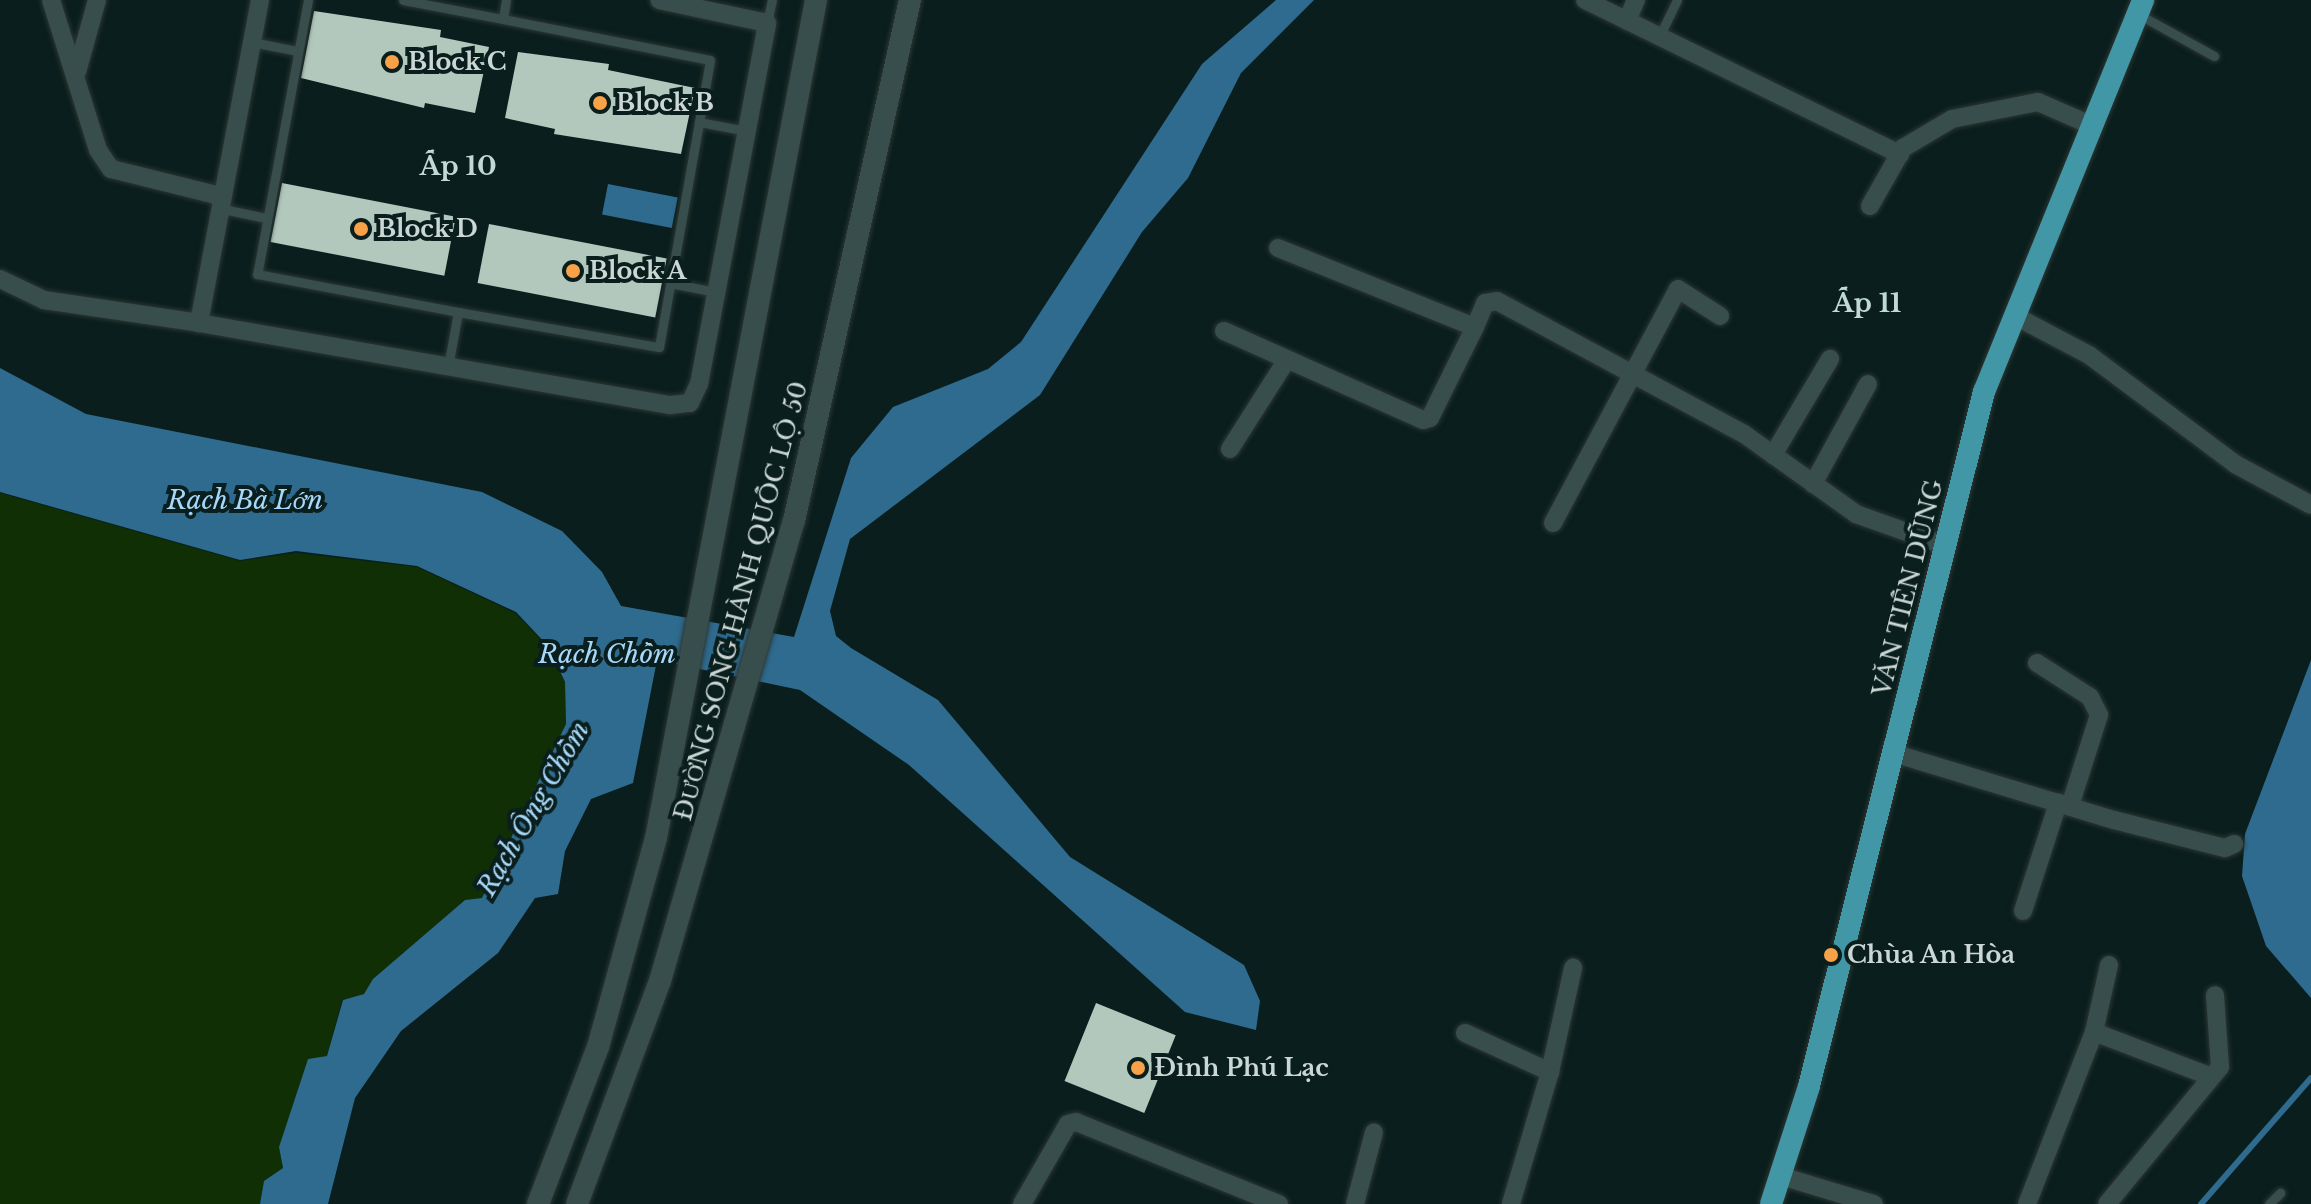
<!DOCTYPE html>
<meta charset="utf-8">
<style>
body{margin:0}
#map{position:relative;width:2311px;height:1204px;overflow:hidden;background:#0a1f1d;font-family:"Libre Baskerville",serif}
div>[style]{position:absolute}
.green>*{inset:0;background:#112f05}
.water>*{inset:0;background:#2e6b8f;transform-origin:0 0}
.stream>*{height:6px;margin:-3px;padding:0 3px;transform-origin:3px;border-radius:3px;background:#2e6b8f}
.building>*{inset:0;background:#b3c8bd;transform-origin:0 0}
.roads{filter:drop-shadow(0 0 2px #2d3634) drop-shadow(0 0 2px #2d3634)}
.service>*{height:9px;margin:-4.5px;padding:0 4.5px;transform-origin:4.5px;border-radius:4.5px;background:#384e4c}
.minor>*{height:18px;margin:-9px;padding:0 9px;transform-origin:9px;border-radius:9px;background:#384e4c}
.secondary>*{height:22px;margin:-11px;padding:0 11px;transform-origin:11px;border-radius:11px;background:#384e4c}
.trunk>*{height:22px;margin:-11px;padding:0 11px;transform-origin:11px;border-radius:11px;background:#4297a6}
.dots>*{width:22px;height:22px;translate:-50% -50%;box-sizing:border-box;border:4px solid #0a1f1d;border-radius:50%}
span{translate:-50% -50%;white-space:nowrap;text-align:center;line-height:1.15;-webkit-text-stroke:8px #0a1f1d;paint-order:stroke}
.poi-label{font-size:24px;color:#cbd7d5;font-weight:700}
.left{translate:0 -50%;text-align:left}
.street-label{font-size:24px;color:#cbd7d5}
.neighbourhood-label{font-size:26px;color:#c0d9d7;font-weight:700}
.water-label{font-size:26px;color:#a7d8fa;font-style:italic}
</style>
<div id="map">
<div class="green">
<div style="clip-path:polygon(0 493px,240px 561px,295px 553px,417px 567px,515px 613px,547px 646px,565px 683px,566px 724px,482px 898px,465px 900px,373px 979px,364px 994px,342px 1000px,327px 1056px,308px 1059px,279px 1147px,283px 1168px,264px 1181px,260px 1204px,0 1204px)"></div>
</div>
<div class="water">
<div style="clip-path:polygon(1276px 0,1314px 0,1241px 73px,1188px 178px,1142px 232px,1040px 395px,850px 539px,830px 611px,836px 636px,851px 648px,938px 700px,1070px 857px,1244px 965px,1260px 1001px,1256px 1030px,1185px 1012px,909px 765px,800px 690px,657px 660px,633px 783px,591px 799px,565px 851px,558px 894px,535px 898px,498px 953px,401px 1031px,355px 1098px,328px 1204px,260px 1204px,264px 1181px,283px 1168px,279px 1147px,308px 1059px,327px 1056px,343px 1000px,364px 994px,373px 979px,465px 900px,482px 898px,566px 724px,565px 682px,548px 646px,516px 612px,417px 566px,296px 551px,240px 560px,0 492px,0 368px,86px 414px,482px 492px,562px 531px,602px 572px,621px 606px,794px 637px,851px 458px,893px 407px,988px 369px,1021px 342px,1202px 64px)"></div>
<div style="left:608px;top:184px;width:71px;height:31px;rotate:11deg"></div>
<div style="clip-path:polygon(2311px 660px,2311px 998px,2266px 946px,2242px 876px,2245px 834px)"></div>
</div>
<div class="stream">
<div style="left:2201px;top:1204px;width:167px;rotate:-48.9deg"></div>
</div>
<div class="building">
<div style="clip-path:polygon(314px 11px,441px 30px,440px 37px,489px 47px,475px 113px,425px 103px,424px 108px,301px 78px)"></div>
<div style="clip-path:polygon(518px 52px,609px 64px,608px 70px,695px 88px,681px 154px,554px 134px,555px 129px,505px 118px)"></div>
<div style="left:282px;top:183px;width:177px;height:60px;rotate:11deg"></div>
<div style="left:489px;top:224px;width:181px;height:60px;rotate:11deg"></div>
<div style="left:1096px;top:1003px;width:86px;height:84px;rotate:22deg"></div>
</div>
<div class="roads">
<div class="service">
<div style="left:308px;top:0;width:279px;rotate:100.5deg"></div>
<div style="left:257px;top:274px;width:205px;rotate:10.7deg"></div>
<div style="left:458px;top:312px;width:56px;rotate:100.3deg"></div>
<div style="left:403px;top:0;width:102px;rotate:10.8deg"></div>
<div style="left:2138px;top:14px;width:87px;rotate:28.9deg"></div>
<div style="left:767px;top:23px;width:24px;rotate:-78deg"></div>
<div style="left:1659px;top:37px;width:41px;rotate:-64.1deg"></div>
<div style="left:252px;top:42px;width:47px;rotate:11.1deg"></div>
<div style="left:699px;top:122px;width:49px;rotate:10.6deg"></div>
<div style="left:218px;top:208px;width:49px;rotate:11.8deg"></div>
<div style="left:670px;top:283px;width:47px;rotate:11.1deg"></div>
<div style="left:458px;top:312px;width:204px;rotate:9.9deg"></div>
<div style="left:659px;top:347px;width:291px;rotate:-79.9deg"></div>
<div style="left:710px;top:60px;width:211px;rotate:-168.8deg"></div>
<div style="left:503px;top:19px;width:19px;rotate:-81deg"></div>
<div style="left:2269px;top:1204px;width:16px;rotate:-45deg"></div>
</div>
<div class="minor">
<div style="left:51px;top:0;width:157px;rotate:72.6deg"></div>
<div style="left:98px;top:150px;width:23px;rotate:56deg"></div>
<div style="left:111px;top:169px;width:112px;rotate:13.9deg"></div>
<div style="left:260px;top:0;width:329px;rotate:100.7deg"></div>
<div style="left:199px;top:323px;width:478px;rotate:9.9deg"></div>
<div style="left:670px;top:405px;width:20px;rotate:-6deg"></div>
<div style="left:690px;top:403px;width:21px;rotate:-65deg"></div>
<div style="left:699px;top:384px;width:367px;rotate:-79.3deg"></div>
<div style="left:767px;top:23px;width:110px;rotate:-168deg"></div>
<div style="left:1585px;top:0;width:351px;rotate:26.1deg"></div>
<div style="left:1627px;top:21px;width:23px;rotate:-67deg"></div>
<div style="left:77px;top:72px;width:75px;rotate:-74.5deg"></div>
<div style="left:1870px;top:206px;width:67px;rotate:-60.4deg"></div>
<div style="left:1903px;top:148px;width:57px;rotate:-30.6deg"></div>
<div style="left:1952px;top:119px;width:88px;rotate:-11.2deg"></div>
<div style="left:2038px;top:102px;width:60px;rotate:23.6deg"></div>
<div style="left:1278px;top:248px;width:212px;rotate:21.9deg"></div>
<div style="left:1475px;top:327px;width:26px;rotate:-67deg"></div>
<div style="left:1485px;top:303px;width:12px;rotate:-9deg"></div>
<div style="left:1497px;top:301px;width:281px;rotate:28.3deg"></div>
<div style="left:1744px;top:434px;width:138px;rotate:35.5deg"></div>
<div style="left:1856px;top:514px;width:96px;rotate:19.6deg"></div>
<div style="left:0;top:279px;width:49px;rotate:25.5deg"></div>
<div style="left:44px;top:300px;width:157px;rotate:8.4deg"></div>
<div style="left:2015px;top:316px;width:84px;rotate:27.8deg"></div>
<div style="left:2089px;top:355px;width:182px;rotate:36.7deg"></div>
<div style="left:2235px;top:464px;width:86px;rotate:28.3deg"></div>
<div style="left:1224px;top:331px;width:218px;rotate:24.1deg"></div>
<div style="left:1423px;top:420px;width:7px;rotate:-16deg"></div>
<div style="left:1430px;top:418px;width:102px;rotate:-63.7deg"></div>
<div style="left:1230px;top:449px;width:104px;rotate:-57.5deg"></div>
<div style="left:1773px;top:455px;width:112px;rotate:-59.3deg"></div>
<div style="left:1813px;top:484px;width:114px;rotate:-61.2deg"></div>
<div style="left:1553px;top:523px;width:265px;rotate:-61.9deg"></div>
<div style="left:1678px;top:289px;width:50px;rotate:32.7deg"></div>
<div style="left:2037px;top:663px;width:63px;rotate:32.7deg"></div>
<div style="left:2090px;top:697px;width:20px;rotate:63deg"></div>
<div style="left:2099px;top:715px;width:96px;rotate:107.7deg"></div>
<div style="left:1893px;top:753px;width:231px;rotate:16.9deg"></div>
<div style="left:2114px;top:820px;width:114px;rotate:14.2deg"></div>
<div style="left:2225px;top:848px;width:10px;rotate:-24deg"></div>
<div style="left:2023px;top:911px;width:114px;rotate:-72deg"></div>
<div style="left:2109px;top:965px;width:69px;rotate:102.6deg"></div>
<div style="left:2094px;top:1032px;width:123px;rotate:20.9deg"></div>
<div style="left:1465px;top:1033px;width:94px;rotate:24.6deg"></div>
<div style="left:1550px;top:1072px;width:138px;rotate:106.5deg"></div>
<div style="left:1550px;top:1072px;width:107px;rotate:-77.5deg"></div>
<div style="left:1781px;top:1176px;width:97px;rotate:16.8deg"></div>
<div style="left:1022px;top:1204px;width:92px;rotate:-60.1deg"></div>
<div style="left:1068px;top:1124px;width:8px;rotate:-14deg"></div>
<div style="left:1076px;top:1122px;width:219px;rotate:22deg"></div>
<div style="left:1355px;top:1204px;width:74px;rotate:-75.2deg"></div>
<div style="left:2027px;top:1204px;width:185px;rotate:-68.7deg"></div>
<div style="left:2107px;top:1204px;width:178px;rotate:-50.5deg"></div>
<div style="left:2220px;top:1067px;width:72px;rotate:-94deg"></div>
</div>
<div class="secondary">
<div style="left:538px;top:1204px;width:168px;rotate:-69.1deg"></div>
<div style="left:598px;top:1047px;width:217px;rotate:-74.5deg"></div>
<div style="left:656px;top:838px;width:853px;rotate:-79.19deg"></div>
<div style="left:577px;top:1204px;width:238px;rotate:-69.6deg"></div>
<div style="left:660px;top:981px;width:479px;rotate:-73.8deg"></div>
<div style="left:794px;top:521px;width:534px;rotate:-77.45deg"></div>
</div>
<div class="trunk">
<div style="left:1771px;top:1204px;width:124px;rotate:-72.1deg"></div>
<div style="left:1809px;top:1086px;width:716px;rotate:-75.85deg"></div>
<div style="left:1984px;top:392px;width:423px;rotate:-67.9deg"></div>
</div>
</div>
<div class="dots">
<div style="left:392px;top:62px;background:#f7a248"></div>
<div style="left:600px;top:103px;background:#f7a248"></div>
<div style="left:361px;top:229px;background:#f7a248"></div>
<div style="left:573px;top:271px;background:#f7a248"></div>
<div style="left:1831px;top:955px;background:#f7a248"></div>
<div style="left:1138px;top:1068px;background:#f7a248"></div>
</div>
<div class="poi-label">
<span class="left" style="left:408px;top:62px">Block C</span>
<span class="left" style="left:616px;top:103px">Block B</span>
<span class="left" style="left:377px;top:229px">Block D</span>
<span class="left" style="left:589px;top:271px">Block A</span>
<span class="left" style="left:1847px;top:955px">Chùa An Hòa</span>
<span class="left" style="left:1154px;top:1068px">Đình Phú Lạc</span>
</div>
<div class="street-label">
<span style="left:1908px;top:588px;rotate:-76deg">VĂN TIẾN DŨNG</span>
<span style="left:741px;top:601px;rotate:-75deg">ĐƯỜNG SONG HÀNH QUỐC LỘ 50</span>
</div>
<div class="neighbourhood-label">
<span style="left:458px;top:167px">Ấp 10</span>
<span style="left:1867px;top:304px">Ấp 11</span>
</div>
<div class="water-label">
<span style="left:245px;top:501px">Rạch Bà Lớn</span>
<span style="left:607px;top:655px">Rạch Chồm</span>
<span style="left:534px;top:809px;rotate:-60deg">Rạch Ông Chồm</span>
</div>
</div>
